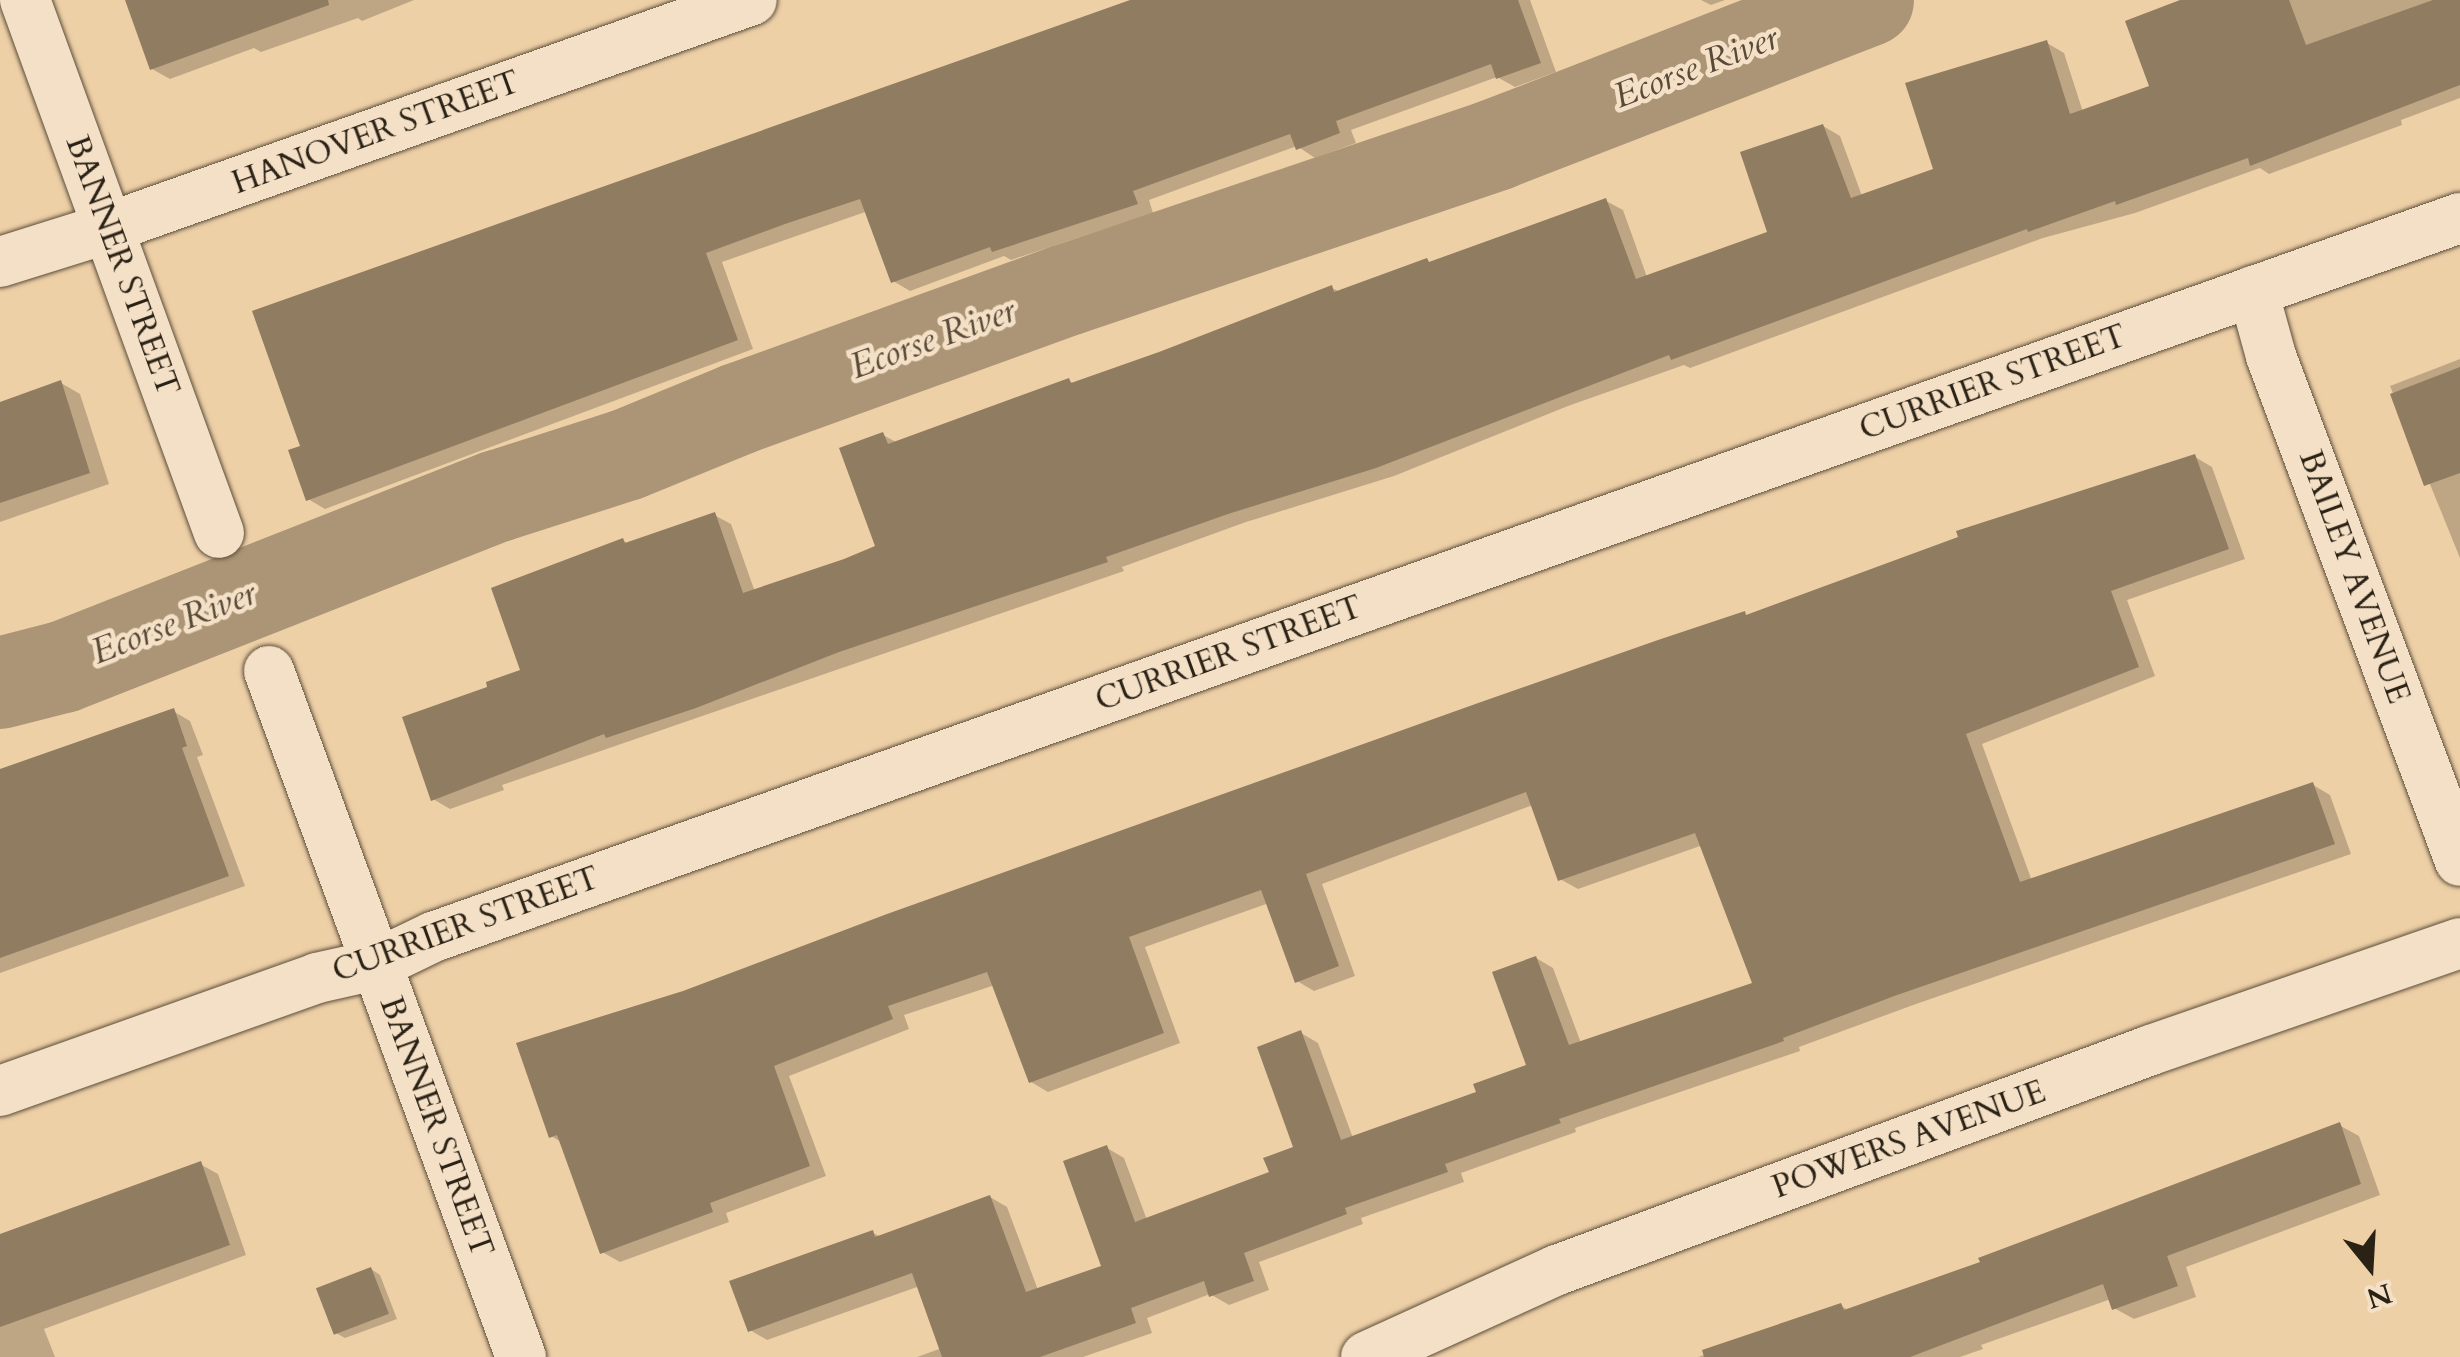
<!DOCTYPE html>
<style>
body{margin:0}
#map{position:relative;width:2460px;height:1357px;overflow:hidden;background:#eed0a7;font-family:Cardo,serif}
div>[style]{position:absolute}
.shadow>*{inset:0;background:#0003}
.river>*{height:92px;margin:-46px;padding:0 46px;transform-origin:46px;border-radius:46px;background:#ac9576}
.building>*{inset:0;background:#907c61;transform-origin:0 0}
.roads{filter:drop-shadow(0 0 2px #5c4e3a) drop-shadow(0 0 2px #5c4e3a)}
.minor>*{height:50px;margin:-25px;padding:0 25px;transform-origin:25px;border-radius:25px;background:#f4e0c6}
span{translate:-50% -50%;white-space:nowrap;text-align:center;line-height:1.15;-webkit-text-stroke:9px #f4e0c6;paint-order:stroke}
.street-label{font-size:32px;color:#2b2216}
.water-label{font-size:35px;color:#584a38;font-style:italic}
.north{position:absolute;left:2320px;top:1217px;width:100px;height:100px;-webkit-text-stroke:8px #f4e0c6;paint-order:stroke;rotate:162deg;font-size:28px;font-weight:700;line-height:40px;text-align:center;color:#2b2216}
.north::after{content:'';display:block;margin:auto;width:35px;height:45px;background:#2b2216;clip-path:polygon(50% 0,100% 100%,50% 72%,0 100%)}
</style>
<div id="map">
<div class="shadow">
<div style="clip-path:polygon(127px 0,414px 0,362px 21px,358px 18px,261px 52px,254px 48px,170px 79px,152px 69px)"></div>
<div style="clip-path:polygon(1134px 0,1530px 0,1556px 72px,1515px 87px,1497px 77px,1351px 130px,1356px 143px,1315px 158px,1297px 146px,1149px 200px,1153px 213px,1011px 260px,1004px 256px,910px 291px,893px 281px,868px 211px,722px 262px,753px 349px,325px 509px,308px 499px,291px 452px)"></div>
<div style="clip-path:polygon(1701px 0,1725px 0,1711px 5px)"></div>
<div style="clip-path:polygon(2187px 0,2460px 0,2460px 98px,2401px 120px,2402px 125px,2269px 174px,2260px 168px,2135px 213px,2043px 238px,1690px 368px,1684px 365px,1568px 406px,1394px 476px,1246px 522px,1122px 567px,1124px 571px,502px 785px,504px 790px,450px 809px,433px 799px,491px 688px,524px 671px,623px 541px,629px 544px,714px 515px,731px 524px,755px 592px,878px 548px,883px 435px,898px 443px,1069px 381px,1075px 384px,1332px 288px,1340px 292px,1427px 261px,1432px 264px,1606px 201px,1623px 210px,1647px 277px,1770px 233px,1823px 126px,1840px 136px,1862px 196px,1936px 170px,2047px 43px,2064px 53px,2083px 112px,2152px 88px)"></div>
<div style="clip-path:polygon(2460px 359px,2460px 558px,2390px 386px)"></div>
<div style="clip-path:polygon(61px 383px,80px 394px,109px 484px,0 522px,0 404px)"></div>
<div style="clip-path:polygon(2195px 457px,2212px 467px,2245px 559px,2127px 600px,2155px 676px,1982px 744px,2032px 881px,2313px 785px,2330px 795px,2351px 854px,1916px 1004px,1799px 1047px,1800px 1051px,1575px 1128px,1576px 1132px,1461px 1173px,1464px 1182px,1361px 1218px,1363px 1224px,1259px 1262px,1269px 1290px,1229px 1305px,1210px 1294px,1147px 1318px,1152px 1333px,1083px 1357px,917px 1357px,942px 1348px,920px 1286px,767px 1340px,750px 1330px,873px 1233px,881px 1237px,990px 1197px,1007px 1207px,1038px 1290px,1104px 1267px,1107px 1148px,1124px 1158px,1147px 1220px,1272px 1174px,1297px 1148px,1301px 1033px,1318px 1043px,1353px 1138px,1479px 1094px,1529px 1067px,1536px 958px,1553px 968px,1581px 1043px,1755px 984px,1703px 845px,1578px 889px,1560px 879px,1533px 805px,1322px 884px,1355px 976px,1314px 991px,1297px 981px,1269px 903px,1145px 947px,1180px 1043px,1048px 1092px,1031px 1082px,995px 985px,904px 1015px,909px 1029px,789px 1076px,826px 1176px,726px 1213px,729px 1222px,620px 1262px,602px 1252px,563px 1143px,551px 1136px,684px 994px)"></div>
<div style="clip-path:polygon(173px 711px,190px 721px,203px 755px,197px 757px,245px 886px,0 973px,0 779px)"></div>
<div style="clip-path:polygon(2339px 1125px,2359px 1136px,2380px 1195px,2186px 1267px,2196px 1297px,2134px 1319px,2114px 1308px,2111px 1299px,1981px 1345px,1983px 1349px,1960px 1357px,1698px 1357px,1841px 1306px,1850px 1311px,1983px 1264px)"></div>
<div style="clip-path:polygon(200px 1164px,218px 1174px,246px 1255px,44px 1329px,55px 1357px,0 1357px,0 1237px)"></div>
<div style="clip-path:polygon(371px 1269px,380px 1275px,397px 1319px,345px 1338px,336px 1333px)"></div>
</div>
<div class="river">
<div style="left:0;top:683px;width:65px;rotate:-14.3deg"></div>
<div style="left:63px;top:667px;width:467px;rotate:-21.5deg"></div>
<div style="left:498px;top:496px;width:134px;rotate:-17.8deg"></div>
<div style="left:626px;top:455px;width:121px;rotate:-22.3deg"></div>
<div style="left:738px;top:409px;width:350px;rotate:-19.9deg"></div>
<div style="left:1067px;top:290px;width:452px;rotate:-18.7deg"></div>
<div style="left:1495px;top:145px;width:400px;rotate:-21.2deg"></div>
</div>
<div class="building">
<div style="clip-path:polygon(125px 0,328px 0,329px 5px,150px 70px)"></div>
<div style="clip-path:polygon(1130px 0,1518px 0,1541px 63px,1496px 79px,1491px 64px,1336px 121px,1340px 133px,1296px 150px,1290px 134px,1133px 191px,1138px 204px,992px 252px,990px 247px,891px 283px,860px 199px,785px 224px,706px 253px,738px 340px,306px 501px,288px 450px,300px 446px,252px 311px)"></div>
<div style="clip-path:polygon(2180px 0,2289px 0,2306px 45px,2433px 0,2460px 0,2460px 85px,2250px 166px,2248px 158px,2116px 205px,2115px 201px,2028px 232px,2027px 229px,1671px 360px,1669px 355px,1376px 468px,1228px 514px,1106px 557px,1108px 562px,839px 652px,696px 708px,606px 738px,604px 734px,431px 801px,402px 717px,487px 687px,486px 682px,520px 670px,491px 588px,623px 538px,625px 543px,715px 512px,743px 593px,844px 559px,875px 546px,839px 448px,883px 432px,888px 444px,1069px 378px,1071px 383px,1159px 352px,1332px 285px,1334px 292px,1427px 258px,1429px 262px,1606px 198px,1636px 279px,1767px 232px,1740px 152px,1823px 124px,1851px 198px,1933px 169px,1905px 83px,2047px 40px,2070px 114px,2149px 86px,2125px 21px)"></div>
<div style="clip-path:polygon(2460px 367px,2460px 473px,2424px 486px,2390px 394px)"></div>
<div style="clip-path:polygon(61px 380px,90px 473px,0 503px,0 402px)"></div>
<div style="clip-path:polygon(2195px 454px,2229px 549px,2111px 591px,2139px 667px,1966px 734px,2020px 882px,2313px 782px,2335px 844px,1897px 995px,1783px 1038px,1784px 1041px,1559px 1119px,1561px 1123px,1445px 1164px,1448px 1172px,1345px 1208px,1347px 1214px,1244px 1253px,1254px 1281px,1209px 1297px,1204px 1281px,1131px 1308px,1136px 1323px,1040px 1357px,942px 1357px,912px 1273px,748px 1332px,729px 1281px,873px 1230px,875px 1237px,990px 1195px,1026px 1292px,1101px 1266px,1063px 1161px,1107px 1145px,1135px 1222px,1269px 1172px,1263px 1158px,1293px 1147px,1257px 1047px,1301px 1030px,1341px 1140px,1476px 1092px,1473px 1084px,1526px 1065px,1492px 972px,1536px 956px,1569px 1045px,1752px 983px,1695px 833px,1558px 881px,1526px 792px,1306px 874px,1339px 966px,1295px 983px,1261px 890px,1129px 937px,1164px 1033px,1029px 1083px,987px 972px,888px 1006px,893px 1019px,774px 1066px,810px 1166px,710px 1203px,713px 1212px,600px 1254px,557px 1135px,549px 1138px,516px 1043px,683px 991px,887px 914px,1481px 702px,1658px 640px,1745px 611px,1746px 615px,1958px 537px,1956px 531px)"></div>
<div style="clip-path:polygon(174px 708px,187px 746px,182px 748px,229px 876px,0 958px,0 769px)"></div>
<div style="clip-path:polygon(2340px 1122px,2361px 1184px,2167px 1256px,2178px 1286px,2112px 1310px,2103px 1284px,1910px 1357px,1704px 1357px,1702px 1350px,1841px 1303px,1844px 1310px,1980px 1262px,1978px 1258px)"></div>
<div style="clip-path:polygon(201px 1161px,230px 1245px,0 1327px,0 1234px)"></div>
<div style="left:371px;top:1267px;width:50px;height:59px;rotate:69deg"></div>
</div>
<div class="roads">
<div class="minor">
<div style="left:25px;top:0;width:567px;rotate:70deg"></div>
<div style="left:0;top:262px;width:110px;rotate:-17.4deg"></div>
<div style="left:105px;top:229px;width:686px;rotate:-19.49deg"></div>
<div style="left:2253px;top:291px;width:67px;rotate:74.5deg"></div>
<div style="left:2271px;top:356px;width:539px;rotate:69.48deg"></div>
<div style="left:269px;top:671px;width:731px;rotate:69.83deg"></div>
<div style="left:0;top:1091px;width:337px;rotate:-19.6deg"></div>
<div style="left:317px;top:978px;width:59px;rotate:-12.6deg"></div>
<div style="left:375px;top:965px;width:64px;rotate:-25.8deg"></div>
<div style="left:433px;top:937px;width:2151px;rotate:-19.53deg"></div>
<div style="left:1366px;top:1357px;width:210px;rotate:-24.5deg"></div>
<div style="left:1557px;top:1270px;width:633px;rotate:-20.32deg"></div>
<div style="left:2151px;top:1050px;width:327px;rotate:-19.1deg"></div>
</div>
</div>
<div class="street-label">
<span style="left:376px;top:133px;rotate:-20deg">HANOVER STREET</span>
<span style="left:122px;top:266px;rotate:70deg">BANNER STREET</span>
<span style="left:1993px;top:383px;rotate:-20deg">CURRIER STREET</span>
<span style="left:2354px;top:577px;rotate:70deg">BAILEY AVENUE</span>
<span style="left:1229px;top:654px;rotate:-20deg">CURRIER STREET</span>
<span style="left:466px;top:925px;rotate:-20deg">CURRIER STREET</span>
<span style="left:436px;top:1127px;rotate:70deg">BANNER STREET</span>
<span style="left:1909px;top:1140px;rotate:-20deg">POWERS AVENUE</span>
</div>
<div class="water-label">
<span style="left:1696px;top:67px;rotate:-21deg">Ecorse River</span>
<span style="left:933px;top:339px;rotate:-20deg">Ecorse River</span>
<span style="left:174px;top:623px;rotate:-21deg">Ecorse River</span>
</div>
<div class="north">N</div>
</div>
